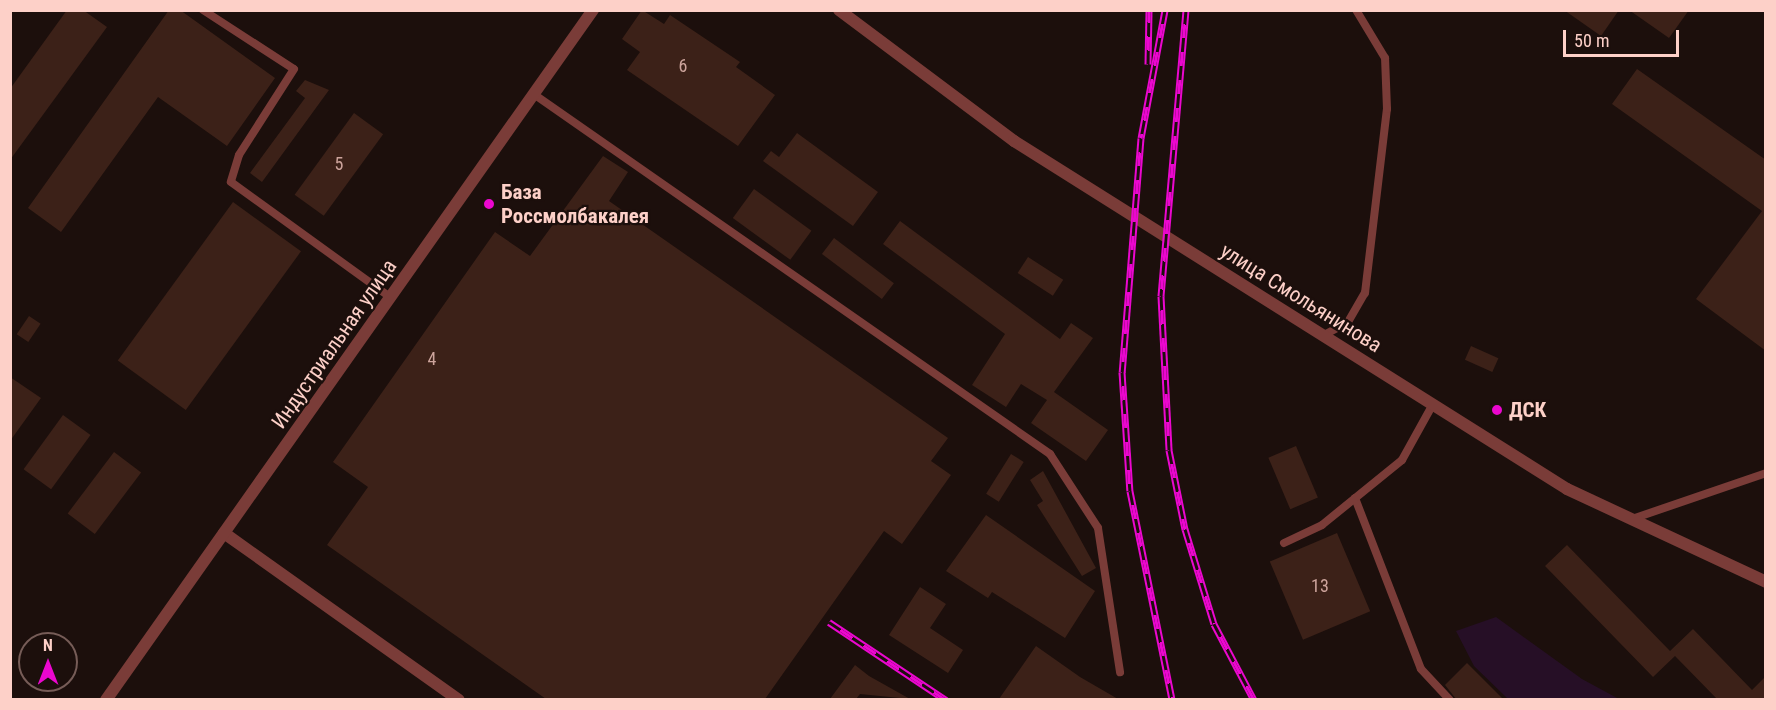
<!DOCTYPE html>
<meta charset="utf-8">
<style>
body{margin:0}
#map{position:relative;width:1776px;height:710px;overflow:hidden;background:#1c0f0c;font-family:"Roboto Condensed",sans-serif}
div>[style]{position:absolute}
.green>*{inset:0;background:#260f26}
.building>*{inset:0;background:#3c2118;transform-origin:0 0}
.service>*{height:8px;margin:-4px;padding:0 4px;transform-origin:4px;border-radius:4px;background:#7a3c38}
.minor>*{height:12px;margin:-6px;padding:0 6px;transform-origin:6px;border-radius:6px;background:#7a3c38}
.tertiary>*{height:12px;margin:-6px;padding:0 6px;transform-origin:6px;border-radius:6px;background:#7a3c38}
.rail>*{height:7px;margin-top:-3.5px;transform-origin:0;background:repeating-linear-gradient(90deg,#1c0f0c 0 14px,#eb07cf 0 28px);box-sizing:border-box;border-block:2px solid #eb07cf}
.dots>*{width:16px;height:16px;translate:-50% -50%;box-sizing:border-box;border:3px solid #1c0f0c;border-radius:50%}
span{translate:-50% -50%;white-space:nowrap;text-align:center;line-height:1.15;-webkit-text-stroke:4.5px #1c0f0c;paint-order:stroke}
.number-label{font-size:18px;color:#cda49c}
.number-label span{-webkit-text-stroke-width:0}
.poi-label{font-size:21px;color:#fdd0c8;font-weight:700}
.left{translate:0 -50%;text-align:left}
.street-label{font-size:21px;color:#fdd0c8}
.frame{position:absolute;inset:0;border:12px solid #fdd0c8;pointer-events:none}
.north{position:absolute;left:18px;top:632px;width:60px;height:60px;box-sizing:border-box;background:#1c0f0c;border:2px solid #765c57;border-radius:50%;rotate:0deg;font-size:16px;font-weight:700;line-height:24px;text-align:center;color:#fdd0c8}
.north::after{content:'';display:block;margin:auto;width:21px;height:27px;background:#eb07cf;clip-path:polygon(50% 0,100% 100%,50% 72%,0 100%)}
.scale{position:absolute;left:1563px;top:30px;width:116px;height:27px;box-sizing:border-box;border:3px solid #fdd0c8;border-top:0;padding-left:8px;font-size:18px;line-height:21px;white-space:nowrap;color:#fdd0c8;-webkit-text-stroke:4px #1c0f0c;paint-order:stroke}
</style>
<div id="map">
<div class="green">
<div style="clip-path:polygon(1496px 617px,1582px 679px,1619px 699px,1508px 699px,1474px 666px,1456px 631px)"></div>
</div>
<div class="building">
<div style="clip-path:polygon(67px 10px,83px 10px,107px 27px,10px 160px,10px 89px)"></div>
<div style="clip-path:polygon(169px 10px,180px 10px,275px 78px,227px 146px,158px 97px,61px 232px,28px 208px)"></div>
<div style="clip-path:polygon(642px 10px,664px 24px,670px 15px,740px 62px,736px 67px,775px 95px,738px 146px,627px 70px,640px 52px,622px 39px)"></div>
<div style="clip-path:polygon(1564px 10px,1619px 10px,1601px 36px)"></div>
<div style="clip-path:polygon(1629px 10px,1689px 10px,1669px 38px)"></div>
<div style="clip-path:polygon(1637px 69px,1766px 160px,1766px 351px,1696px 299px,1762px 211px,1612px 104px)"></div>
<div style="clip-path:polygon(305px 80px,329px 90px,262px 182px,250px 173px,305px 98px,296px 91px)"></div>
<div style="left:354px;top:113px;width:36px;height:101px;rotate:36deg"></div>
<div style="clip-path:polygon(797px 133px,878px 192px,853px 226px,763px 161px,771px 151px,779px 157px)"></div>
<div style="clip-path:polygon(603px 156px,628px 172px,609px 201px,948px 438px,931px 461px,951px 475px,902px 544px,884px 531px,765px 699px,546px 699px,327px 545px,368px 487px,333px 462px,495px 232px,530px 256px)"></div>
<div style="left:754px;top:189px;width:71px;height:36px;rotate:36deg"></div>
<div style="left:233px;top:202px;width:84px;height:196px;rotate:36deg"></div>
<div style="clip-path:polygon(900px 221px,1060px 339px,1071px 323px,1093px 338px,1054px 392px,1108px 430px,1086px 461px,1031px 423px,1047px 400px,1021px 384px,1006px 407px,972px 385px,1005px 334px,883px 244px)"></div>
<div style="left:834px;top:238px;width:75px;height:20px;rotate:37deg"></div>
<div style="left:1028px;top:257px;width:42px;height:19px;rotate:33deg"></div>
<div style="left:29px;top:316px;width:14px;height:22px;rotate:34deg"></div>
<div style="left:1471px;top:346px;width:30px;height:15px;rotate:24deg"></div>
<div style="clip-path:polygon(10px 377px,41px 398px,10px 441px)"></div>
<div style="left:63px;top:415px;width:34px;height:67px;rotate:36deg"></div>
<div style="left:1296px;top:446px;width:56px;height:30px;rotate:67deg"></div>
<div style="left:114px;top:452px;width:34px;height:77px;rotate:37deg"></div>
<div style="left:1011px;top:454px;width:15px;height:47px;rotate:32deg"></div>
<div style="clip-path:polygon(1043px 471px,1096px 568px,1082px 576px,1037px 505px,1043px 501px,1030px 480px)"></div>
<div style="clip-path:polygon(986px 515px,1095px 591px,1065px 638px,992px 592px,988px 598px,946px 571px)"></div>
<div style="left:1337px;top:533px;width:85px;height:73px;rotate:67deg"></div>
<div style="clip-path:polygon(1567px 545px,1670px 651px,1693px 629px,1752px 690px,1766px 676px,1766px 699px,1717px 699px,1675px 656px,1653px 677px,1545px 566px)"></div>
<div style="clip-path:polygon(920px 587px,946px 604px,930px 628px,963px 650px,948px 673px,889px 635px)"></div>
<div style="clip-path:polygon(1036px 646px,1080px 677px,1118px 699px,999px 699px)"></div>
<div style="clip-path:polygon(1467px 663px,1503px 699px,1456px 699px,1445px 685px)"></div>
<div style="clip-path:polygon(855px 665px,869px 676px,910px 699px,860px 694px,856px 699px,830px 699px)"></div>
</div>
<div class="service">
<div style="left:203px;top:10px;width:108px;rotate:33deg"></div>
<div style="left:294px;top:69px;width:102px;rotate:122.6deg"></div>
<div style="left:239px;top:155px;width:28px;rotate:107deg"></div>
<div style="left:231px;top:182px;width:198px;rotate:35.9deg"></div>
<div style="left:535px;top:95px;width:628px;rotate:34.88deg"></div>
<div style="left:1050px;top:454px;width:88px;rotate:57deg"></div>
<div style="left:1098px;top:528px;width:146px;rotate:81.3deg"></div>
<div style="left:1324px;top:335px;width:27px;rotate:-28deg"></div>
<div style="left:1348px;top:322px;width:34px;rotate:-60deg"></div>
<div style="left:1365px;top:293px;width:185px;rotate:-83.2deg"></div>
<div style="left:1387px;top:109px;width:51px;rotate:-92.2deg"></div>
<div style="left:1385px;top:58px;width:56px;rotate:-121.1deg"></div>
<div style="left:1355px;top:498px;width:183px;rotate:68.9deg"></div>
<div style="left:1421px;top:669px;width:42px;rotate:46.9deg"></div>
<div style="left:1632px;top:519px;width:142px;rotate:-18.9deg"></div>
<div style="left:1284px;top:543px;width:42px;rotate:-25.3deg"></div>
<div style="left:1322px;top:525px;width:103px;rotate:-39.1deg"></div>
<div style="left:1402px;top:460px;width:64px;rotate:-61deg"></div>
</div>
<div class="minor">
<div style="left:224px;top:533px;width:288px;rotate:35.4deg"></div>
</div>
<div class="tertiary">
<div style="left:839px;top:10px;width:219px;rotate:36.8deg"></div>
<div style="left:1014px;top:141px;width:653px;rotate:32.18deg"></div>
<div style="left:1567px;top:489px;width:220px;rotate:25deg"></div>
<div style="left:106px;top:700px;width:845px;rotate:-54.79deg"></div>
</div>
<div class="rail">
<div style="left:1165px;top:10px;width:130px;rotate:100.6deg"></div>
<div style="left:1141px;top:138px;width:235px;rotate:94.6deg"></div>
<div style="left:1122px;top:372px;width:119px;rotate:86.2deg"></div>
<div style="left:1130px;top:491px;width:213px;rotate:78.6deg"></div>
<div style="left:1186px;top:10px;width:287px;rotate:95deg"></div>
<div style="left:1161px;top:296px;width:154px;rotate:87deg"></div>
<div style="left:1169px;top:450px;width:81px;rotate:78.6deg"></div>
<div style="left:1185px;top:529px;width:99px;rotate:73deg"></div>
<div style="left:1214px;top:624px;width:86px;rotate:62.2deg"></div>
<div style="left:1148px;top:64px;width:54px;rotate:-88.9deg"></div>
<div style="left:829px;top:622px;width:141px;rotate:33.7deg"></div>
</div>
<div class="dots">
<div style="left:489px;top:204px;background:#eb07cf"></div>
<div style="left:1497px;top:410px;background:#eb07cf"></div>
</div>
<div class="number-label">
<span style="left:683px;top:66px">6</span>
<span style="left:339px;top:164px">5</span>
<span style="left:432px;top:359px">4</span>
<span style="left:1320px;top:586px">13</span>
</div>
<div class="poi-label">
<span class="left" style="left:501px;top:204px">База<br>Россмолбакалея</span>
<span class="left" style="left:1509px;top:410px">ДСК</span>
</div>
<div class="street-label">
<span style="left:1301px;top:298px;rotate:32deg">улица Смольянинова</span>
<span style="left:334px;top:344px;rotate:-55deg">Индустриальная улица</span>
</div>
<div class="frame"></div>
<div class="north">N</div>
<div class="scale">50 m</div>
</div>
